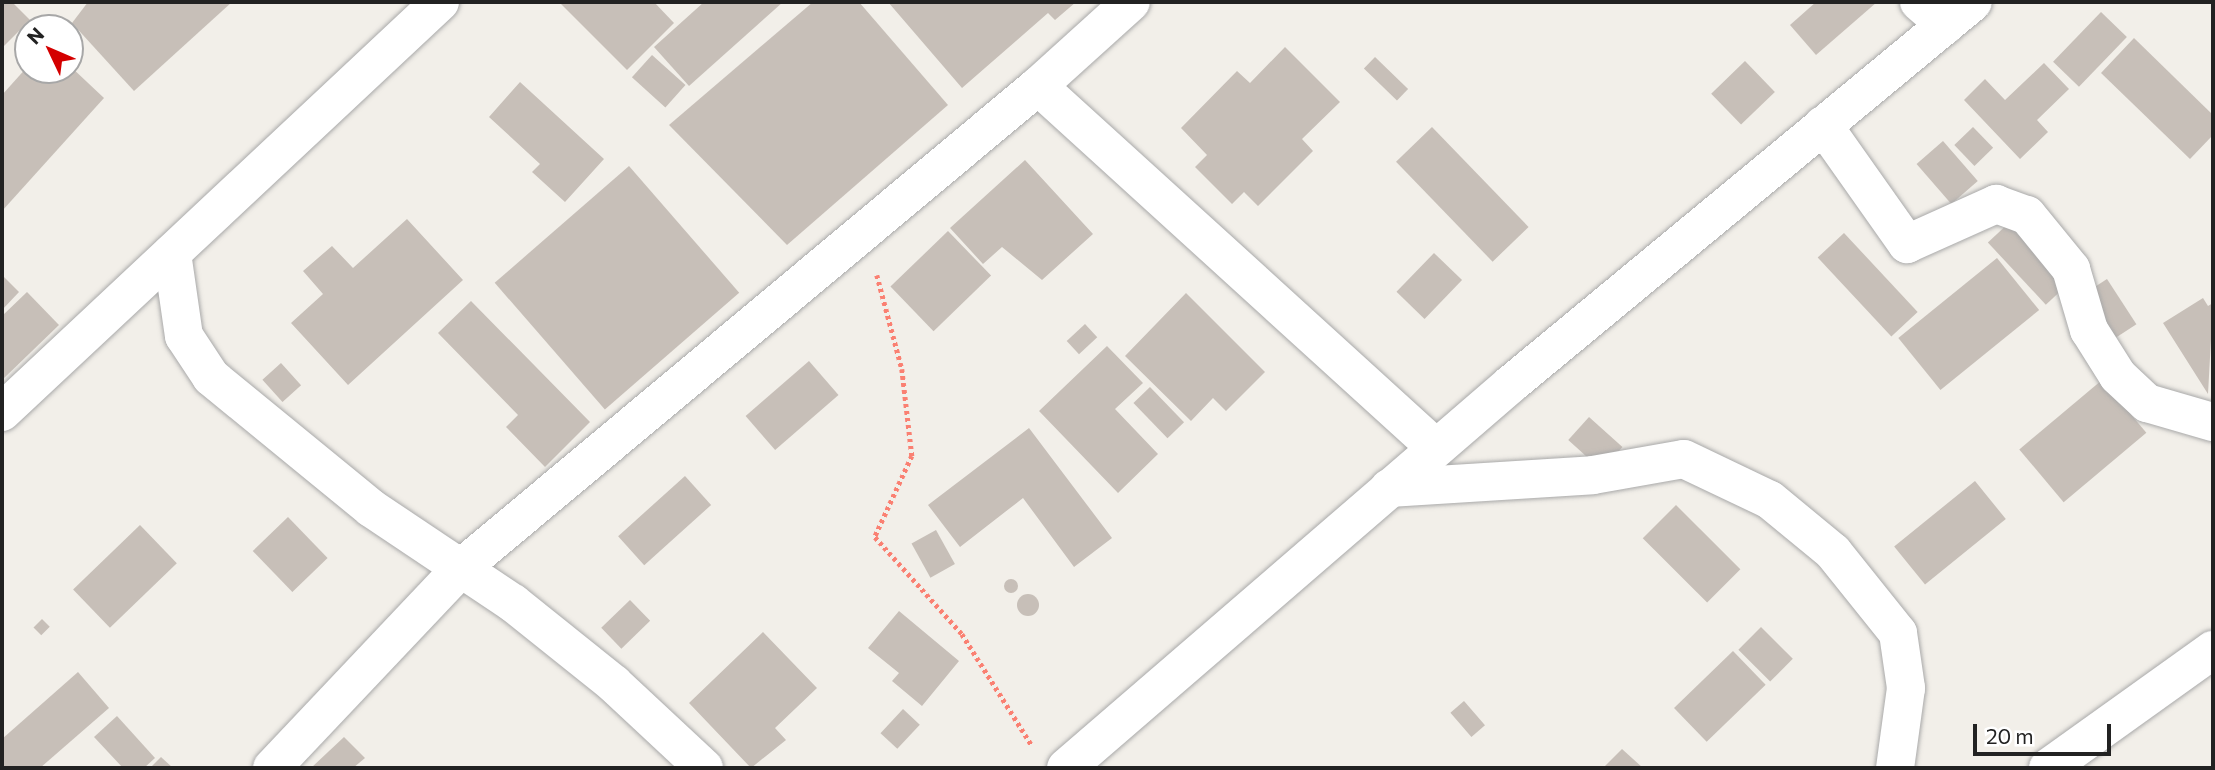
<!DOCTYPE html>
<style>
body{margin:0}
#map{position:relative;width:2215px;height:770px;overflow:hidden;background:#f2efe9;font-family:Commissioner,sans-serif}
div>[style]{position:absolute}
.building>*{inset:0;background:#c7bfb8;transform-origin:0 0}
.round{border-radius:50%}
.path>*{height:4.5px;margin-top:-2.25px;transform-origin:0;background:repeating-linear-gradient(90deg,#fa8072 0 3.5px,transparent 0 7px)}
.roads{filter:drop-shadow(0 0 2px #a9a9a9) drop-shadow(0 0 2px #a9a9a9)}
.street>*{height:38px;margin:-19px;padding:0 19px;transform-origin:19px;border-radius:19px;background:#fff}
span{translate:-50% -50%;white-space:nowrap;text-align:center;line-height:1.15;-webkit-text-stroke:5px #fff;paint-order:stroke}
.frame{position:absolute;inset:0;border:4px solid #222;pointer-events:none}
.north{position:absolute;left:14px;top:14px;width:70px;height:70px;box-sizing:border-box;background:#fff;border:2px solid #a7a7a7;border-radius:50%;rotate:314deg;font-size:19px;font-weight:700;line-height:28px;text-align:center;color:#222}
.north::after{content:'';display:block;margin:auto;width:24px;height:32px;background:#d40000;clip-path:polygon(50% 0,100% 100%,50% 72%,0 100%)}
.scale{position:absolute;left:1973px;top:724px;width:138px;height:32px;box-sizing:border-box;border:4px solid #222;border-top:0;padding-left:9px;font-size:21px;line-height:24px;white-space:nowrap;color:#222;-webkit-text-stroke:5px #fff;paint-order:stroke}
</style>
<div id="map">
<div class="building">
<div style="clip-path:polygon(2px 2px,12px 2px,30px 20px,2px 48px)"></div>
<div style="clip-path:polygon(88px 2px,232px 2px,134px 91px,72px 23px)"></div>
<div style="clip-path:polygon(559px 2px,654px 2px,674px 23px,627px 70px)"></div>
<div style="clip-path:polygon(704px 2px,783px 2px,689px 86px,654px 47px)"></div>
<div style="clip-path:polygon(813px 2px,859px 2px,948px 105px,787px 245px,669px 125px)"></div>
<div style="clip-path:polygon(888px 2px,1076px 2px,1055px 20px,1048px 13px,962px 88px)"></div>
<div style="clip-path:polygon(1816px 2px,1877px 2px,1816px 55px,1790px 25px)"></div>
<div style="left:2101px;top:12px;width:36px;height:69px;rotate:44deg"></div>
<div style="clip-path:polygon(2134px 38px,2213px 115px,2213px 135px,2190px 159px,2101px 73px)"></div>
<div style="clip-path:polygon(1285px 47px,1340px 102px,1302px 139px,1313px 151px,1258px 206px,1244px 192px,1232px 204px,1195px 167px,1207px 155px,1181px 128px,1237px 71px,1250px 83px)"></div>
<div style="left:652px;top:55px;width:45px;height:30px;rotate:42deg"></div>
<div style="left:1375px;top:57px;width:46px;height:16px;rotate:44deg"></div>
<div style="left:1745px;top:61px;width:43px;height:47px;rotate:46deg"></div>
<div style="clip-path:polygon(2044px 63px,2069px 89px,2037px 120px,2048px 132px,2020px 159px,1964px 100px,1985px 79px,2005px 100px)"></div>
<div style="clip-path:polygon(28px 66px,70px 66px,104px 98px,2px 211px,2px 95px)"></div>
<div style="clip-path:polygon(520px 82px,604px 159px,565px 202px,532px 172px,540px 164px,489px 117px)"></div>
<div style="left:1432px;top:127px;width:139px;height:50px;rotate:46deg"></div>
<div style="left:1973px;top:127px;width:29px;height:26px;rotate:46deg"></div>
<div style="left:1943px;top:141px;width:53px;height:35px;rotate:49deg"></div>
<div style="clip-path:polygon(1025px 160px,1093px 234px,1042px 280px,1002px 247px,983px 264px,950px 228px)"></div>
<div style="left:629px;top:166px;width:168px;height:178px;rotate:49deg"></div>
<div style="clip-path:polygon(407px 219px,463px 280px,348px 385px,291px 323px,323px 294px,303px 271px,332px 246px,353px 268px)"></div>
<div style="left:2012px;top:220px;width:85px;height:33px;rotate:47deg"></div>
<div style="left:948px;top:231px;width:62px;height:80px;rotate:46deg"></div>
<div style="left:1844px;top:233px;width:108px;height:36px;rotate:47deg"></div>
<div style="left:1434px;top:253px;width:39px;height:54px;rotate:44deg"></div>
<div style="left:1997px;top:258px;width:67px;height:127px;rotate:51deg"></div>
<div style="clip-path:polygon(2px 275px,19px 292px,2px 310px)"></div>
<div style="left:2107px;top:279px;width:54px;height:27px;rotate:57deg"></div>
<div style="clip-path:polygon(27px 292px,59px 325px,2px 380px,2px 316px)"></div>
<div style="clip-path:polygon(1186px 293px,1265px 372px,1226px 411px,1213px 398px,1191px 421px,1125px 356px)"></div>
<div style="clip-path:polygon(2203px 298px,2208px 306px,2213px 303px,2208px 394px,2163px 323px)"></div>
<div style="clip-path:polygon(471px 301px,590px 422px,545px 467px,506px 427px,518px 415px,438px 333px)"></div>
<div style="left:1085px;top:324px;width:18px;height:25px;rotate:47deg"></div>
<div style="clip-path:polygon(1107px 346px,1143px 383px,1115px 409px,1158px 454px,1118px 493px,1039px 411px)"></div>
<div style="left:809px;top:361px;width:45px;height:84px;rotate:49deg"></div>
<div style="left:281px;top:363px;width:30px;height:25px;rotate:48deg"></div>
<div style="left:2102px;top:380px;width:69px;height:108px;rotate:50deg"></div>
<div style="left:1150px;top:387px;width:49px;height:23px;rotate:46deg"></div>
<div style="left:1589px;top:417px;width:45px;height:31px;rotate:42deg"></div>
<div style="clip-path:polygon(1029px 428px,1112px 538px,1074px 567px,1023px 498px,960px 547px,928px 505px)"></div>
<div style="left:685px;top:476px;width:39px;height:90px;rotate:48deg"></div>
<div style="left:1975px;top:481px;width:49px;height:104px;rotate:51deg"></div>
<div style="left:1676px;top:505px;width:91px;height:47px;rotate:45deg"></div>
<div style="left:288px;top:517px;width:57px;height:49px;rotate:46deg"></div>
<div style="left:140px;top:525px;width:53px;height:93px;rotate:46deg"></div>
<div style="left:936px;top:530px;width:39px;height:28px;rotate:61deg"></div>
<div class="round" style="left:1004px;top:579px;width:14px;height:14px"></div>
<div class="round" style="left:1017px;top:594px;width:22px;height:22px"></div>
<div style="left:630px;top:600px;width:29px;height:40px;rotate:46deg"></div>
<div style="clip-path:polygon(899px 611px,959px 661px,922px 706px,892px 681px,899px 673px,868px 648px)"></div>
<div style="left:42px;top:619px;width:11px;height:12px;rotate:45deg"></div>
<div style="left:1761px;top:627px;width:45px;height:32px;rotate:45deg"></div>
<div style="clip-path:polygon(763px 632px,817px 688px,775px 728px,786px 740px,751px 768px,689px 703px)"></div>
<div style="left:1733px;top:651px;width:47px;height:82px;rotate:46deg"></div>
<div style="clip-path:polygon(78px 672px,109px 708px,40px 768px,2px 768px,2px 739px)"></div>
<div style="left:1464px;top:701px;width:32px;height:18px;rotate:49deg"></div>
<div style="left:903px;top:709px;width:23px;height:33px;rotate:43deg"></div>
<div style="clip-path:polygon(117px 716px,155px 758px,144px 768px,123px 768px,94px 737px)"></div>
<div style="clip-path:polygon(344px 737px,365px 758px,353px 768px,311px 768px)"></div>
<div style="clip-path:polygon(1622px 749px,1643px 768px,1603px 768px)"></div>
<div style="clip-path:polygon(161px 757px,173px 768px,150px 768px)"></div>
</div>
<div class="path">
<div style="left:877px;top:275px;width:97px;rotate:75.1deg"></div>
<div style="left:902px;top:369px;width:88px;rotate:83.4deg"></div>
<div style="left:912px;top:456px;width:89px;rotate:114.6deg"></div>
<div style="left:875px;top:537px;width:130px;rotate:48.1deg"></div>
<div style="left:962px;top:634px;width:130px;rotate:57.9deg"></div>
</div>
<div class="roads">
<div class="street">
<div style="left:1919px;top:2px;width:35px;rotate:41deg"></div>
<div style="left:1038px;top:86px;width:125px;rotate:-42.1deg"></div>
<div style="left:1823px;top:125px;width:146px;rotate:54.8deg"></div>
<div style="left:1907px;top:244px;width:98px;rotate:-24.2deg"></div>
<div style="left:1996px;top:204px;width:33px;rotate:20deg"></div>
<div style="left:2027px;top:215px;width:70px;rotate:50.8deg"></div>
<div style="left:2071px;top:269px;width:64px;rotate:73.6deg"></div>
<div style="left:2089px;top:330px;width:54px;rotate:57.8deg"></div>
<div style="left:2118px;top:376px;width:40px;rotate:43deg"></div>
<div style="left:2147px;top:403px;width:69px;rotate:16.1deg"></div>
<div style="left:172px;top:253px;width:84px;rotate:81.8deg"></div>
<div style="left:184px;top:336px;width:49px;rotate:56.6deg"></div>
<div style="left:211px;top:377px;width:207px;rotate:39.3deg"></div>
<div style="left:371px;top:508px;width:171px;rotate:33.8deg"></div>
<div style="left:513px;top:603px;width:129px;rotate:38.7deg"></div>
<div style="left:614px;top:684px;width:123px;rotate:43deg"></div>
<div style="left:2px;top:412px;width:600px;rotate:-43.11deg"></div>
<div style="left:1389px;top:488px;width:204px;rotate:-3.6deg"></div>
<div style="left:1593px;top:475px;width:92px;rotate:-10deg"></div>
<div style="left:1684px;top:459px;width:95px;rotate:25.5deg"></div>
<div style="left:1770px;top:500px;width:82px;rotate:39.5deg"></div>
<div style="left:1833px;top:552px;width:104px;rotate:51.3deg"></div>
<div style="left:1898px;top:633px;width:56px;rotate:81.7deg"></div>
<div style="left:1906px;top:688px;width:81px;rotate:97.8deg"></div>
<div style="left:272px;top:768px;width:275px;rotate:-46.6deg"></div>
<div style="left:461px;top:568px;width:752px;rotate:-39.87deg"></div>
<div style="left:1038px;top:86px;width:538px;rotate:42.29deg"></div>
<div style="left:1066px;top:768px;width:588px;rotate:-40.79deg"></div>
<div style="left:1511px;top:384px;width:599px;rotate:-39.59deg"></div>
<div style="left:2048px;top:768px;width:203px;rotate:-35.6deg"></div>
</div>
</div>
<div class="frame"></div>
<div class="north">N</div>
<div class="scale">20 m</div>
</div>
